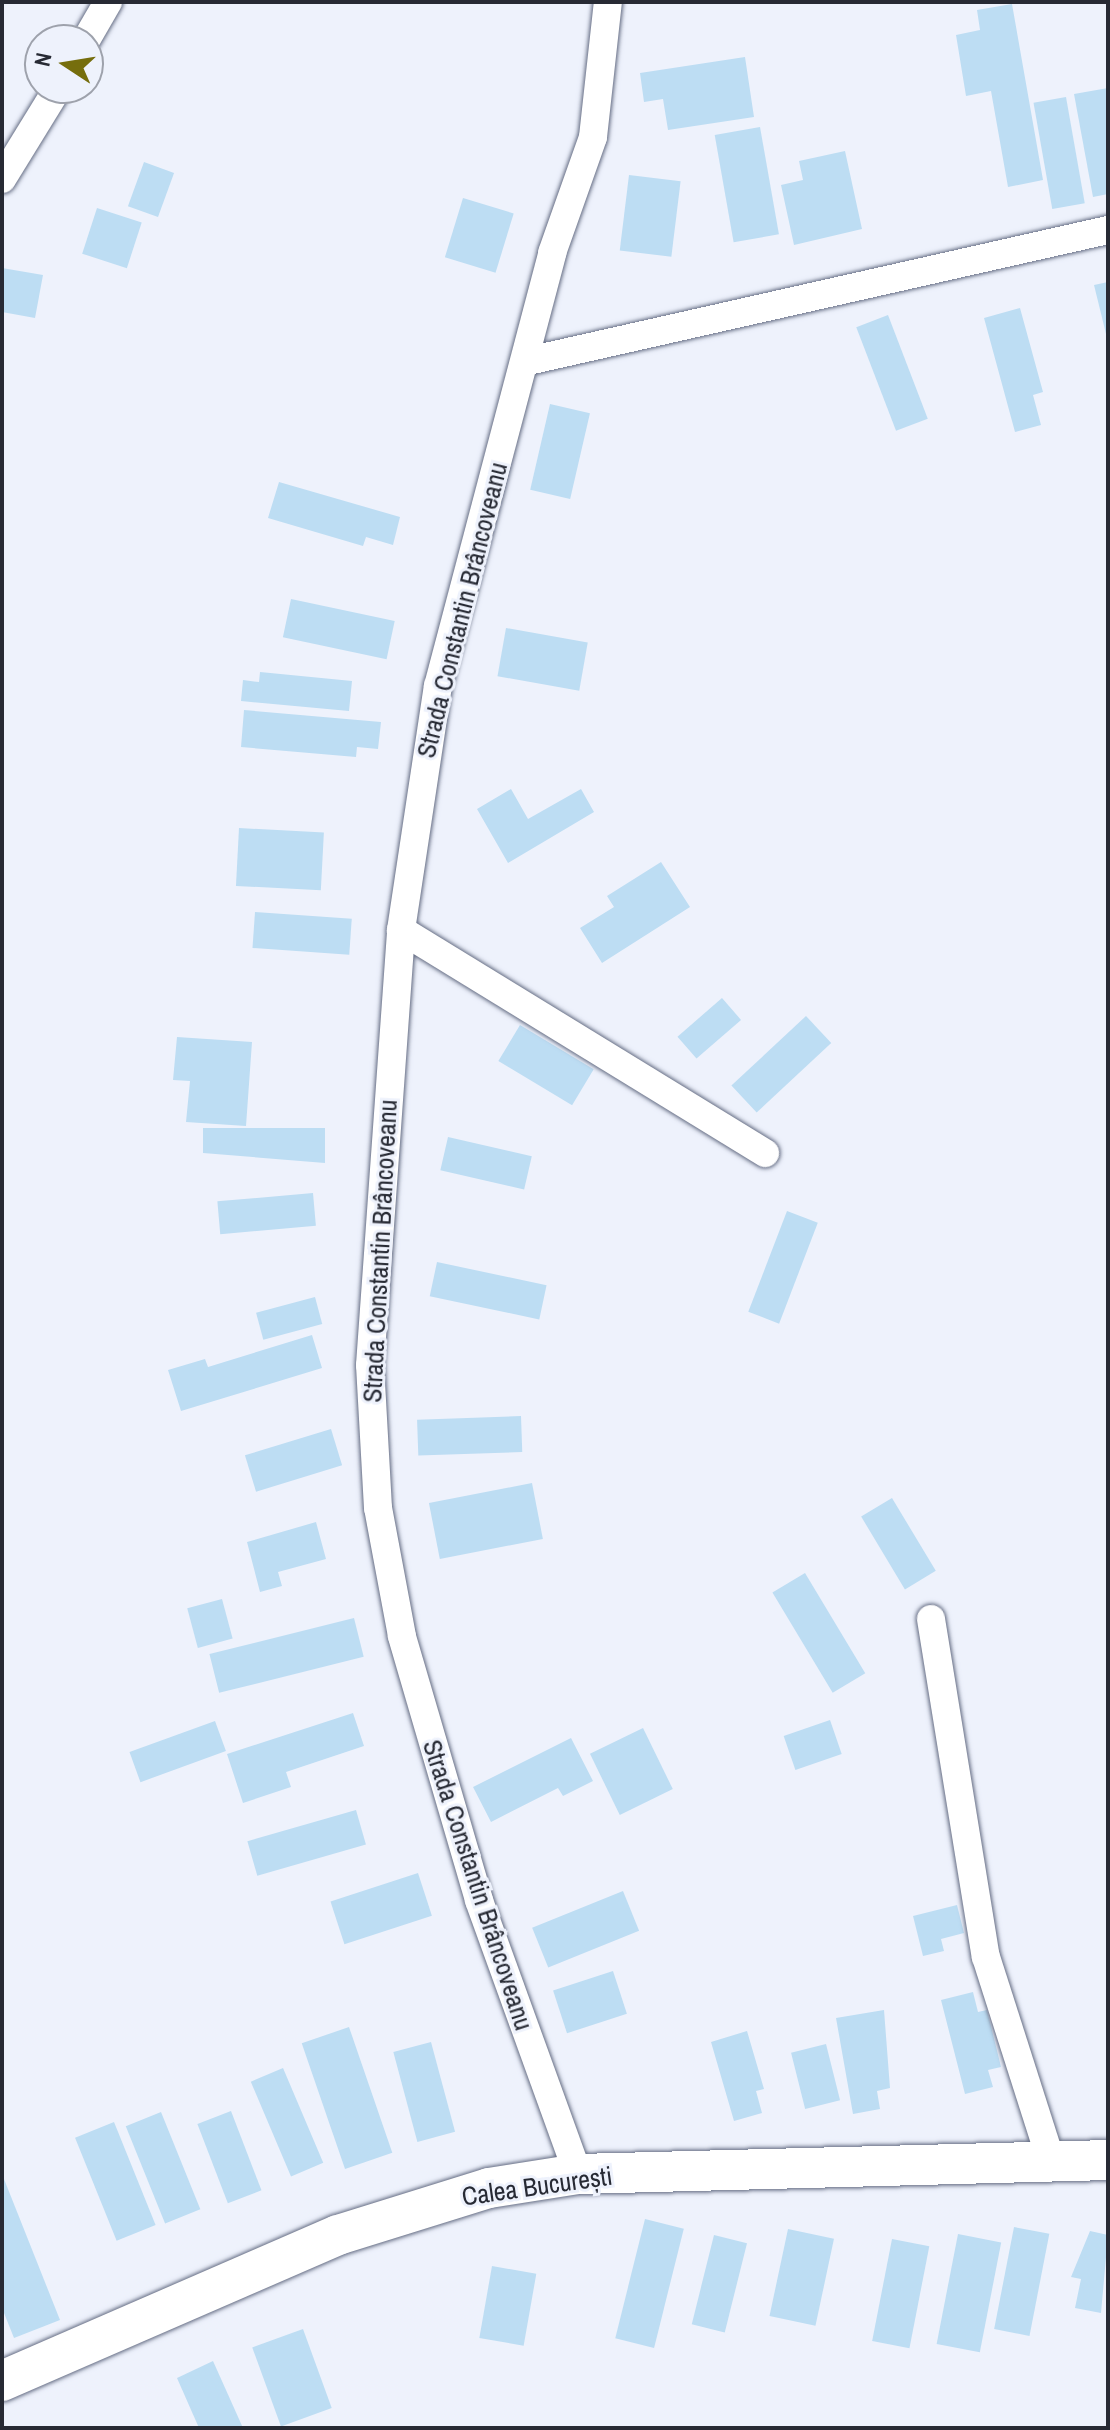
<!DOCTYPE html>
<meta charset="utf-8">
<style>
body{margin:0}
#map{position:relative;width:1110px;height:2430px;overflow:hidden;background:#eef2fc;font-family:"Archivo Narrow",sans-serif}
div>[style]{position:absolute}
.building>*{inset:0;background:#bdddf3;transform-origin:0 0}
.roads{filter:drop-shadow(0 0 2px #656d84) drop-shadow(0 0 2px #656d84)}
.street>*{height:28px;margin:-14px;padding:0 14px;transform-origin:14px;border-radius:14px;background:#fff}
.secondary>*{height:40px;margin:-20px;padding:0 20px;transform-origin:20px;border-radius:20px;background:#fff}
span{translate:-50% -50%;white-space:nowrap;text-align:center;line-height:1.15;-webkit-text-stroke:6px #eef2fc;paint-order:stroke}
.street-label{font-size:26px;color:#272a34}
.frame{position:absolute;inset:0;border:4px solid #272a34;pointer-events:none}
.north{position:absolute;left:24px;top:24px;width:80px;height:80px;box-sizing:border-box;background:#eef2fc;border:2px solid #9ea2ac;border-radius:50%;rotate:282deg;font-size:22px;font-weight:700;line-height:32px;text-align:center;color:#272a34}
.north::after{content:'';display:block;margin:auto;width:28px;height:36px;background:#766e0d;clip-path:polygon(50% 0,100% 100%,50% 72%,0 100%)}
</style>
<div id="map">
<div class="building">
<div style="clip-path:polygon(1012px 4px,1043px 180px,1008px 187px,991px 91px,966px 96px,956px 35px,980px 30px,977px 10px)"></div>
<div style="clip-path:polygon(745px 57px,754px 117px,668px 130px,663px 99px,644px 102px,640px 73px)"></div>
<div style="clip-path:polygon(1108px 88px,1108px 194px,1093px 197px,1074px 94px)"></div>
<div style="left:1066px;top:97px;width:108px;height:33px;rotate:80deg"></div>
<div style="left:760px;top:127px;width:109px;height:46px;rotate:80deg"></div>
<div style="clip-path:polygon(845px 151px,862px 229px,794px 245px,781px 185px,803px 180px,799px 161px)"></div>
<div style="left:144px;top:162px;width:32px;height:47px;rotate:20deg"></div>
<div style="left:629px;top:175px;width:52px;height:76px;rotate:7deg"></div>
<div style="left:463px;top:198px;width:53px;height:62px;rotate:17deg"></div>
<div style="left:97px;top:208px;width:47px;height:48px;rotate:18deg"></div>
<div style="clip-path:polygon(2px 268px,43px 275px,35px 318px,2px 312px)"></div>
<div style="clip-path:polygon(1108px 282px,1108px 338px,1107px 338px,1094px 285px)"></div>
<div style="clip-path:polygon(1020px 308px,1043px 392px,1033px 395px,1041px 425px,1015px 432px,984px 318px)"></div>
<div style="left:888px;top:315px;width:111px;height:34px;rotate:69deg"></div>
<div style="left:550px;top:404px;width:41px;height:88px;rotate:13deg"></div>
<div style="clip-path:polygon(279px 482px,400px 517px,393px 545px,366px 537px,363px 546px,268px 518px)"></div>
<div style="left:291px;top:599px;width:106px;height:39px;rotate:12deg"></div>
<div style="left:506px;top:628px;width:83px;height:49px;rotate:10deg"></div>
<div style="clip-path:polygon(260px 672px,352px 681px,349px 711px,241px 701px,243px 680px,259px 682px)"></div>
<div style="clip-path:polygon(244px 710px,381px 722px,378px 749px,357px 747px,356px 757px,241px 747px)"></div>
<div style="clip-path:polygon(511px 789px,528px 819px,581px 789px,594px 812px,508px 863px,477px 809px)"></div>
<div style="left:239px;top:828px;width:85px;height:58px;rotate:3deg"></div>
<div style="clip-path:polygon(661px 862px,690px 907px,602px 963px,580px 928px,614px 907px,607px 896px)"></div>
<div style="left:255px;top:912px;width:97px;height:36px;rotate:4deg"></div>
<div style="left:722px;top:998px;width:29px;height:59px;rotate:49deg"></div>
<div style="left:806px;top:1016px;width:37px;height:102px;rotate:47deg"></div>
<div style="left:520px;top:1025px;width:86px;height:42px;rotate:31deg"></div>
<div style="clip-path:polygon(177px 1037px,252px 1042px,246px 1126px,186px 1122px,190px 1081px,173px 1080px)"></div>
<div style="clip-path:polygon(203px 1128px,325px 1128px,325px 1163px,203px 1153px)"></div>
<div style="left:448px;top:1137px;width:86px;height:34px;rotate:13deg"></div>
<div style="left:313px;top:1193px;width:33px;height:96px;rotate:85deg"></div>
<div style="left:787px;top:1211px;width:33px;height:108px;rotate:21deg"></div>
<div style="left:437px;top:1262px;width:112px;height:35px;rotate:12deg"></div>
<div style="left:315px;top:1297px;width:28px;height:61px;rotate:75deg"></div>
<div style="clip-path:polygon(312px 1335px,322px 1368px,181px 1411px,168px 1370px,205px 1359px,208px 1367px)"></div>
<div style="left:521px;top:1416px;width:36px;height:104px;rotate:88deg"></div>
<div style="left:331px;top:1429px;width:38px;height:90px;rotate:73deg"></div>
<div style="left:532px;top:1483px;width:57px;height:105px;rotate:79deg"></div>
<div style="left:892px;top:1498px;width:85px;height:36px;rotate:59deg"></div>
<div style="clip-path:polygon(316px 1522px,326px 1559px,278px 1572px,282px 1586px,260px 1592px,247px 1542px)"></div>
<div style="left:805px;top:1573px;width:117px;height:38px;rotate:59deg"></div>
<div style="left:222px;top:1599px;width:41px;height:36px;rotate:75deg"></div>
<div style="left:354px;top:1618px;width:40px;height:149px;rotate:76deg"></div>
<div style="clip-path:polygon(353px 1713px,364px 1746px,286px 1772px,291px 1787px,243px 1803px,227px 1754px)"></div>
<div style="left:830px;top:1720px;width:36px;height:49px;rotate:71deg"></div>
<div style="left:215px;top:1721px;width:32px;height:91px;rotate:70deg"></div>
<div style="left:643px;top:1728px;width:68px;height:59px;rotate:64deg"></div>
<div style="clip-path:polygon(571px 1738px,593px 1781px,563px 1796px,558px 1788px,491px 1822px,473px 1787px)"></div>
<div style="left:356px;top:1810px;width:36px;height:113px;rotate:74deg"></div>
<div style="left:418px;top:1873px;width:45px;height:92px;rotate:72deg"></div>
<div style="left:623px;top:1891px;width:43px;height:98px;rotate:68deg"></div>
<div style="clip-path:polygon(957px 1905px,964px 1933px,941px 1939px,944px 1951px,923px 1956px,913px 1916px)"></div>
<div style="left:613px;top:1971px;width:45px;height:63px;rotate:72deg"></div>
<div style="clip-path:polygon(973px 1992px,978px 2012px,987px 2010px,1001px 2067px,988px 2070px,993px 2087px,965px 2094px,941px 2000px)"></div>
<div style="clip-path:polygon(884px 2010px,890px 2088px,877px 2091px,880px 2109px,853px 2114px,836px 2018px)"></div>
<div style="left:349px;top:2027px;width:133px;height:50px;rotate:71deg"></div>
<div style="clip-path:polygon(747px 2031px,764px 2089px,756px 2091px,762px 2113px,734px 2121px,711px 2042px)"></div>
<div style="left:431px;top:2042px;width:93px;height:39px;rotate:75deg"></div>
<div style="left:826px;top:2044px;width:58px;height:36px;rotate:76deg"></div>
<div style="left:283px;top:2068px;width:103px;height:35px;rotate:67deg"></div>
<div style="left:231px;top:2111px;width:85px;height:36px;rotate:69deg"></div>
<div style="left:161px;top:2112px;width:105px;height:38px;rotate:68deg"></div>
<div style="left:114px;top:2122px;width:111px;height:42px;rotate:68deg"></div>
<div style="clip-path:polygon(2px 2174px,60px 2320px,14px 2338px,2px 2308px)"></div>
<div style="left:645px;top:2219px;width:40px;height:123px;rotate:14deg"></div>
<div style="left:1014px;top:2227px;width:36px;height:104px;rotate:11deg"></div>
<div style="left:788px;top:2229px;width:47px;height:89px;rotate:12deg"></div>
<div style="clip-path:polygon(1090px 2231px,1108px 2235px,1101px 2313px,1075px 2308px,1081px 2279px,1071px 2277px)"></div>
<div style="left:958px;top:2234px;width:44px;height:112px;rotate:11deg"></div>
<div style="left:714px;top:2235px;width:34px;height:92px;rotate:14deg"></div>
<div style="left:892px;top:2239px;width:38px;height:104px;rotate:11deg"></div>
<div style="left:492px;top:2266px;width:45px;height:73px;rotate:10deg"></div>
<div style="left:303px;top:2329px;width:84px;height:54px;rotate:70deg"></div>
<div style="clip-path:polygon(213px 2361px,243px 2428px,199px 2428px,177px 2378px)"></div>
</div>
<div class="roads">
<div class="street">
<div style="left:86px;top:40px;width:44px;rotate:-59.9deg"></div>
<div style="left:2px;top:179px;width:107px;rotate:-58.4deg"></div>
<div style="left:528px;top:361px;width:595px;rotate:-12.73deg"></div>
<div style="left:401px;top:930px;width:427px;rotate:31.5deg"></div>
<div style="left:931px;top:1619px;width:342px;rotate:80.8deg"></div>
<div style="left:986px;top:1957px;width:214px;rotate:72.3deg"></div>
<div style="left:578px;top:2174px;width:291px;rotate:-109.9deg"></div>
<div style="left:479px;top:1900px;width:275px;rotate:-106.3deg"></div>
<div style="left:402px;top:1636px;width:130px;rotate:-100.6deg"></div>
<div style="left:378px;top:1508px;width:143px;rotate:-93.2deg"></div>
<div style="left:370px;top:1365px;width:436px;rotate:-85.9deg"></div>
<div style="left:401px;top:930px;width:247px;rotate:-81.4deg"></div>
<div style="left:438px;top:686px;width:448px;rotate:-75.2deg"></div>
<div style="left:552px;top:253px;width:123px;rotate:-70.5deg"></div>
<div style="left:593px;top:137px;width:136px;rotate:-83.7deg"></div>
</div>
<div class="secondary">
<div style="left:2px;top:2381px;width:366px;rotate:-23.5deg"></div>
<div style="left:338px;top:2235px;width:158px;rotate:-17.3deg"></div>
<div style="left:489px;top:2188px;width:90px;rotate:-8.9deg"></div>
<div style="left:578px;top:2174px;width:530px;rotate:-1.51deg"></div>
</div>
</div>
<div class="street-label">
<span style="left:462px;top:610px;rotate:-76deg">Strada Constantin Brâncoveanu</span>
<span style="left:380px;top:1251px;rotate:-87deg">Strada Constantin Brâncoveanu</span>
<span style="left:478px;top:1885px;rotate:72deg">Strada Constantin Brâncoveanu</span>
<span style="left:537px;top:2186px;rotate:-8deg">Calea București</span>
</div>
<div class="frame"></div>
<div class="north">N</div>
</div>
